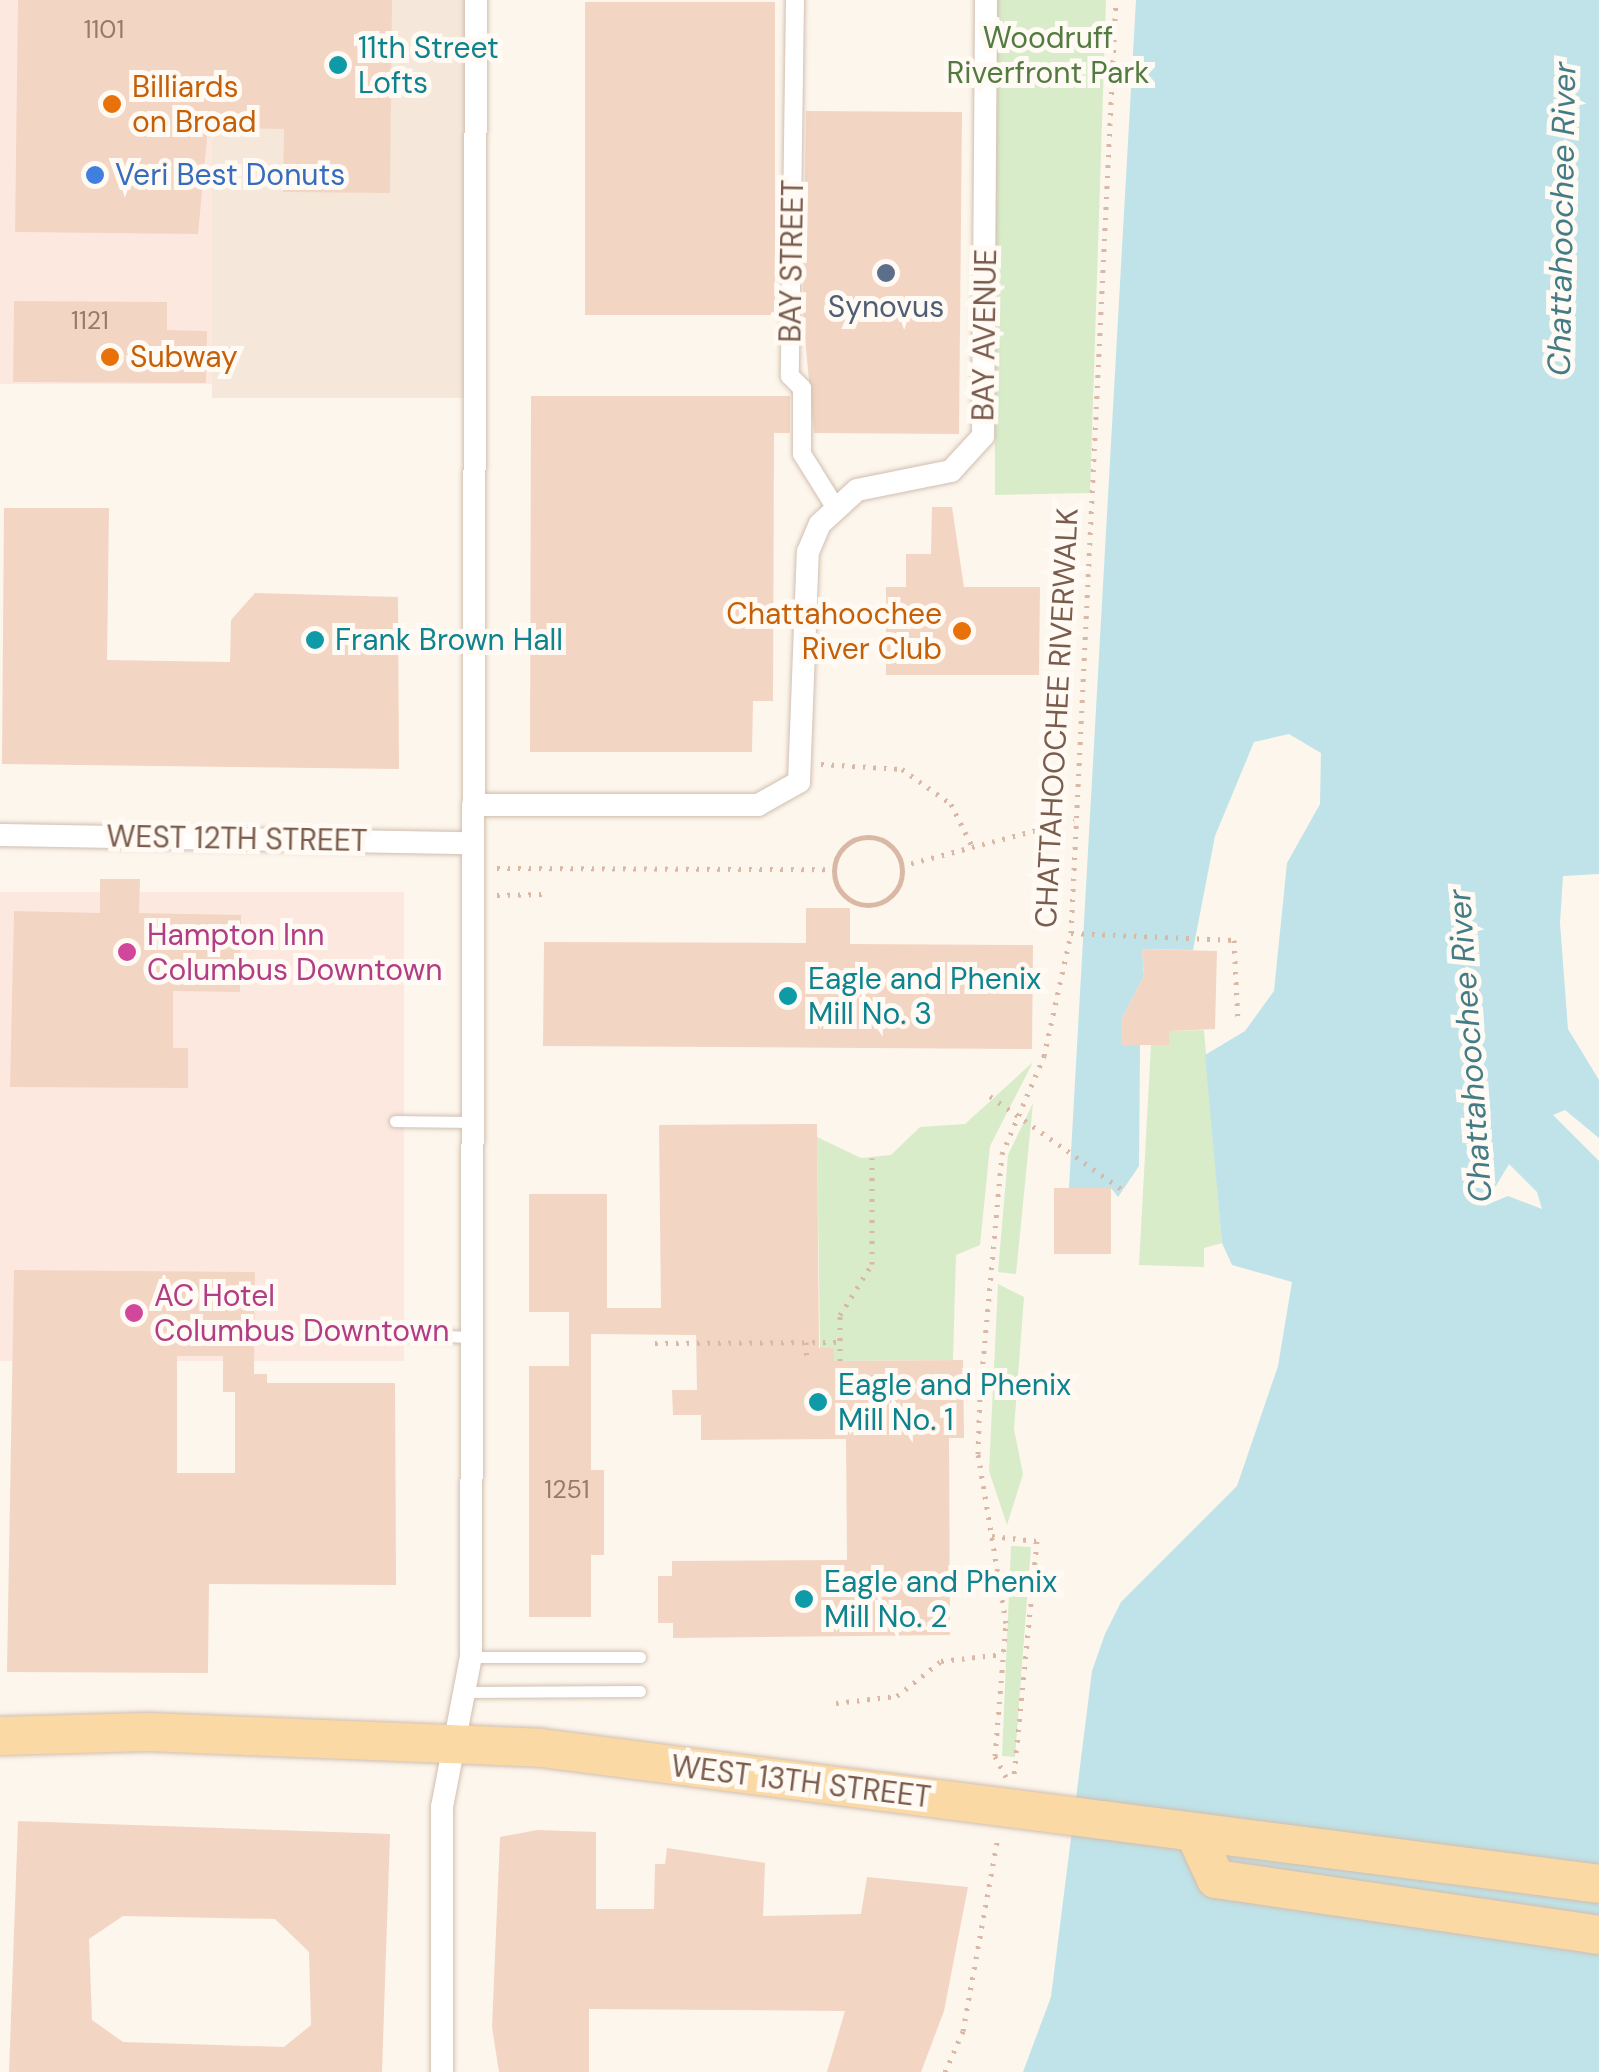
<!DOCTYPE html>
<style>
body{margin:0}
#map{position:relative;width:1599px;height:2072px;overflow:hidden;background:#fdf6ec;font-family:"DM Sans",sans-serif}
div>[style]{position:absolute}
.residential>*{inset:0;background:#f5e8da;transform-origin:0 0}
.commercial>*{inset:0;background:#fde8e0;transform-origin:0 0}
.green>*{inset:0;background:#d8ecc9}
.water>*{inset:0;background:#bfe3e8}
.building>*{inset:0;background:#f3d5c3;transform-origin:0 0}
.path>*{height:5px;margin-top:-2.5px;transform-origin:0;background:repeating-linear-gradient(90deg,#d9b8a5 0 2.5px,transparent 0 10.5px)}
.path>.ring{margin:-2.5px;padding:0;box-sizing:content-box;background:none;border:5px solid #d9b8a5;border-radius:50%}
.roads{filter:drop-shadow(0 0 2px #d1beb0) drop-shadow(0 0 2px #d1beb0)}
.service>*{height:11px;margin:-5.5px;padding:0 5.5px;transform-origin:5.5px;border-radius:5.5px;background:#fff}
.pedestrian>*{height:18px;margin:-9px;padding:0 9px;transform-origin:9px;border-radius:9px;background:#fff}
.minor>*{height:22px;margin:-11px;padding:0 11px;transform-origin:11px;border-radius:11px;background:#fff}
.primary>*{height:38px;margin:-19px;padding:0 19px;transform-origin:19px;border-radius:19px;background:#fbd9a5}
.path-bridge>*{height:5px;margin-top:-2.5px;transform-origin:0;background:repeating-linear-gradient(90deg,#d9b8a5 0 2.5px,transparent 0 10.5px)}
.dots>*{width:28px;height:28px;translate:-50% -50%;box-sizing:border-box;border:5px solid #fffaf3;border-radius:50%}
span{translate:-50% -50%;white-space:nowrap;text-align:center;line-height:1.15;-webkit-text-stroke:10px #fffaf3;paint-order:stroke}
.number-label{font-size:25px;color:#987a6a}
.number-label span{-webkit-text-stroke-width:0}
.park-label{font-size:30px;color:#537a41}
.culture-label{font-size:30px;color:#0d838f}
.left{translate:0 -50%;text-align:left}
.food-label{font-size:30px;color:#c56008}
.right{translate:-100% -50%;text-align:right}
.shop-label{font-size:30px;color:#366cbe}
.street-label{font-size:30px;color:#7a5c4d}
.service-label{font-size:30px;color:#4e5e75}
.hotel-label{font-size:30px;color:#b23c85}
.water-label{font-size:32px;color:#437c86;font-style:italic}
</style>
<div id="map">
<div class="residential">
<div style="left:212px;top:0;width:265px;height:398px"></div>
</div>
<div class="commercial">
<div style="left:0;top:0;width:212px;height:384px"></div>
<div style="left:0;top:892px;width:404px;height:469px"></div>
</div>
<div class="green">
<div style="clip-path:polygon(993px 0,1106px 0,1090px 493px,995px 495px)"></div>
<div style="clip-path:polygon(1204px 1030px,1222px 1243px,1204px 1248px,1204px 1267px,1139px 1265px,1151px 1045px,1169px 1045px,1169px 1031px)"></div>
<div style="clip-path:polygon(1033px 1062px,990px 1146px,980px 1245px,956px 1255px,953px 1360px,834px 1361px,834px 1348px,820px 1348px,817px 1137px,861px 1158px,891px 1155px,920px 1127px,965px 1124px)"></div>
<div style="clip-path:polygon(1033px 1103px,1016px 1274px,998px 1272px,1008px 1155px)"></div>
<div style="clip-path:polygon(998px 1284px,1024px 1297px,1014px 1429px,1023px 1474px,1007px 1525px,989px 1471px)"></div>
<div style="clip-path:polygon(1011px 1546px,1031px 1547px,1015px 1757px,1002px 1756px)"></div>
</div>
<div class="water">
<div style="clip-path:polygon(evenodd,1136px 0,1599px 0,1599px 874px,1563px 876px,1560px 923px,1568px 1029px,1599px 1080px,1599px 1138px,1565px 1110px,1553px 1115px,1599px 1161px,1599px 2072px,1023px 2072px,1051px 1997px,1092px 1671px,1105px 1634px,1121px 1602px,1237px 1486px,1278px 1366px,1292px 1282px,1232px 1265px,1222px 1243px,1205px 1055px,1245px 1031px,1274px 991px,1287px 863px,1320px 804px,1321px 753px,1289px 734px,1254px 742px,1215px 836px,1193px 950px,1142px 949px,1144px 976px,1121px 1020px,1121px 1045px,1140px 1045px,1139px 1166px,1118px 1197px,1111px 1188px,1069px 1188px,1136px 0,1509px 1164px,1537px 1192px,1542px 1209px,1508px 1196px,1484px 1206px,1509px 1164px)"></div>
</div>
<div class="building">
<div style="clip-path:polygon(18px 0,392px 0,390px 193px,283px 192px,284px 129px,208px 128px,198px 234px,15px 232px)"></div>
<div style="left:585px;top:2px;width:190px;height:313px"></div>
<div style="clip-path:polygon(806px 111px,962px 112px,959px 434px,814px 433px,803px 317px)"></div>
<div style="clip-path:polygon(14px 301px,167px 302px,167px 330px,207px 331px,206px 383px,13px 382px)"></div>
<div style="clip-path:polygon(531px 396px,790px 396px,790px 433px,774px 433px,773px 701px,753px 701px,752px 752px,530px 752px)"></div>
<div style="clip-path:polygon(932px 507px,952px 507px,964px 587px,1040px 587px,1039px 675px,886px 675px,886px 587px,906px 587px,906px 554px,931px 554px)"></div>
<div style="clip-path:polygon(4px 508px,109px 508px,107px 660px,230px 662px,231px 620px,255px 593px,398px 597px,399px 769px,2px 764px)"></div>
<div style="clip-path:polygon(100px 879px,140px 879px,139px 913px,241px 915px,240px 992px,173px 991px,173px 1048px,188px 1048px,188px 1088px,10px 1087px,14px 911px,100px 913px)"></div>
<div style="clip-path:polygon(806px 908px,850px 908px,850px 944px,1033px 945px,1032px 1049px,543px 1046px,544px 942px,806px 943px)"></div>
<div style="clip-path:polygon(1142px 949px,1217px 951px,1215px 1029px,1169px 1031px,1169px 1045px,1121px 1045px,1121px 1020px,1144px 976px)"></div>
<div style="clip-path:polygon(817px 1124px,819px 1348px,834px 1348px,834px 1361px,963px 1360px,964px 1438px,949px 1438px,950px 1635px,673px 1638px,673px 1623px,658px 1623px,658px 1576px,672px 1576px,672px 1561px,847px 1560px,846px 1439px,701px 1440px,701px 1415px,673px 1415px,672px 1390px,697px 1390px,696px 1335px,591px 1334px,591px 1470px,604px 1470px,604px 1555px,591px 1555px,591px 1617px,529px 1617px,529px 1366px,569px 1366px,569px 1312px,529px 1312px,529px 1194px,607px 1194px,607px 1308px,661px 1308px,659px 1125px)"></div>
<div style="left:1054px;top:1188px;width:57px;height:66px"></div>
<div style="clip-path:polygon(evenodd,14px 1270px,255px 1272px,254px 1374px,267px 1374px,267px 1383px,395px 1383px,396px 1585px,209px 1584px,208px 1673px,7px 1672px,14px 1270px,177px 1356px,223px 1356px,223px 1392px,235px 1392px,235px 1473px,177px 1473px,177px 1356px)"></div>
<div style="clip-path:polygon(evenodd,18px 1821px,390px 1834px,382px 2072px,9px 2072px,18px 1821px,123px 1916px,275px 1919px,309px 1952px,311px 2025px,284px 2047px,123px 2042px,92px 2020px,89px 1939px,123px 1916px)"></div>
<div style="clip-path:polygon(537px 1830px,596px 1832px,596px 1909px,654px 1909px,655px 1864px,665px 1864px,667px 1848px,765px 1863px,763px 1916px,861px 1914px,867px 1877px,968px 1887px,944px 2011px,921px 2072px,827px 2072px,845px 2011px,589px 2009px,589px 2072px,499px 2072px,492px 2027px,500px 1837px)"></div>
</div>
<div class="path">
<div style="left:821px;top:764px;width:81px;rotate:3.5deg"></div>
<div style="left:902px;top:769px;width:60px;rotate:35.5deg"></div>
<div style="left:951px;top:804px;width:45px;rotate:63.4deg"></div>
<div class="ring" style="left:834px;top:837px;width:63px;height:63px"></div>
<div style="left:901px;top:866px;width:179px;rotate:-14.9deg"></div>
<div style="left:497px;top:868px;width:337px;rotate:0.2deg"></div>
<div style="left:497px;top:895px;width:47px;rotate:-1.2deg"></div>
<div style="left:1071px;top:933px;width:163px;rotate:2.5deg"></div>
<div style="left:1234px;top:940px;width:83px;rotate:87.2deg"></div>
<div style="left:806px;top:1342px;width:20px;rotate:87deg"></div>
<div style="left:655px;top:1343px;width:184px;rotate:-0.3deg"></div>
<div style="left:840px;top:1361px;width:46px;rotate:-90deg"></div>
<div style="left:840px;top:1315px;width:60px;rotate:-57.9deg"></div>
<div style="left:872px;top:1264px;width:106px;rotate:-90deg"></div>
<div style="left:992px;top:1536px;width:45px;rotate:6.3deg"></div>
<div style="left:1037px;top:1541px;width:236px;rotate:95.6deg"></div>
<div style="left:836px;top:1703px;width:61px;rotate:-6.5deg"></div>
<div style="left:897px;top:1696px;width:56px;rotate:-38.5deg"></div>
<div style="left:941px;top:1661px;width:63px;rotate:-6.3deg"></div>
<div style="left:1006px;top:1777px;width:24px;rotate:-118deg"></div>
<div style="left:995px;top:1756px;width:133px;rotate:-85.3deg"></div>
<div style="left:1006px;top:1623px;width:171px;rotate:-99.4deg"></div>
<div style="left:978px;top:1454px;width:59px;rotate:-88.1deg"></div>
<div style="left:980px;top:1395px;width:242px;rotate:-84.8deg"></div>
<div style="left:1002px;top:1154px;width:107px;rotate:-66.8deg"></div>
<div style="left:1044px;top:1056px;width:126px;rotate:-77.6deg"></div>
<div style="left:1071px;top:933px;width:934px;rotate:-87.24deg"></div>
<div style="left:945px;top:2072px;width:45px;rotate:-66.3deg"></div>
<div style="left:963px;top:2031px;width:197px;rotate:-79.8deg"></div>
</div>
<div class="roads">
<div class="service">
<div style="left:395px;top:1121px;width:75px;rotate:0.8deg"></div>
<div style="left:395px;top:1334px;width:76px;rotate:2.3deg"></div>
<div style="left:471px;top:1657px;width:169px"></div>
<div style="left:462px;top:1692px;width:178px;rotate:-0.3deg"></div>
</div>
<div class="pedestrian">
<div style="left:795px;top:0;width:376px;rotate:90.8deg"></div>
<div style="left:790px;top:376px;width:17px;rotate:45deg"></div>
<div style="left:802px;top:388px;width:66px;rotate:90deg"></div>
<div style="left:802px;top:454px;width:62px;rotate:58.1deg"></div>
</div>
<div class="minor">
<div style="left:473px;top:805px;width:285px"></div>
<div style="left:758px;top:805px;width:47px;rotate:-29.3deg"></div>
<div style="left:799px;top:782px;width:230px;rotate:-87.8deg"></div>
<div style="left:808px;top:552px;width:30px;rotate:-67deg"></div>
<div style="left:820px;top:524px;width:50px;rotate:-42.6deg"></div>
<div style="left:857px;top:490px;width:96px;rotate:-11.4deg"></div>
<div style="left:951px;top:471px;width:47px;rotate:-47.6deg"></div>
<div style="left:983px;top:436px;width:436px;rotate:-89.6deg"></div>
<div style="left:0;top:835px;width:473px;rotate:1deg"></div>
<div style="left:442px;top:2072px;width:265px;rotate:-90deg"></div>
<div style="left:442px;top:1807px;width:153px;rotate:-79.1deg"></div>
<div style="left:471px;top:1657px;width:1657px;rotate:-89.83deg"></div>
</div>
<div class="primary">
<div style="left:0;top:1736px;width:147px;rotate:-1.6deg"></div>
<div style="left:147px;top:1732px;width:394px;rotate:2.3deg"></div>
<div style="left:541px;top:1748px;width:1067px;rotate:7.32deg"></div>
<div style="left:1194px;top:1832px;width:52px;rotate:64.9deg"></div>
<div style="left:1216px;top:1879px;width:387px;rotate:8.3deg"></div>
</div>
</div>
<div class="path-bridge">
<div style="left:990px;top:1096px;width:163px;rotate:35.3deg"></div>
</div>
<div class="dots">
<div style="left:338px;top:65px;background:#0f9aa8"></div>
<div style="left:112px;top:104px;background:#e8710a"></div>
<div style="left:95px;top:175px;background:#3f7fe0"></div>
<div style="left:886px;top:273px;background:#5c6f8a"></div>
<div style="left:110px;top:357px;background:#e8710a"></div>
<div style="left:962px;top:631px;background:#e8710a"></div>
<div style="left:315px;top:640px;background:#0f9aa8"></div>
<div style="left:127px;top:952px;background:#d1479c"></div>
<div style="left:788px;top:996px;background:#0f9aa8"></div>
<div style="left:134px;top:1313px;background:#d1479c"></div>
<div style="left:818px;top:1402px;background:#0f9aa8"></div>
<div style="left:804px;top:1599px;background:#0f9aa8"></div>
</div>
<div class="number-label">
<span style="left:104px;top:30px">1101</span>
<span style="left:90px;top:321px">1121</span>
<span style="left:567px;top:1490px">1251</span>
</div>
<div class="park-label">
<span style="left:1048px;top:55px">Woodruff<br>Riverfront Park</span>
</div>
<div class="culture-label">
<span class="left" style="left:358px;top:65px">11th Street<br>Lofts</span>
<span class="left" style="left:335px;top:640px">Frank Brown Hall</span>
<span class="left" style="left:808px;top:996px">Eagle and Phenix<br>Mill No. 3</span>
<span class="left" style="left:838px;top:1402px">Eagle and Phenix<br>Mill No. 1</span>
<span class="left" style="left:824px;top:1599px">Eagle and Phenix<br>Mill No. 2</span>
</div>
<div class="food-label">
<span class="left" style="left:132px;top:104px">Billiards<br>on Broad</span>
<span class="left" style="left:130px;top:357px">Subway</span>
<span class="right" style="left:942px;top:631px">Chattahoochee<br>River Club</span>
</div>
<div class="shop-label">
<span class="left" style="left:115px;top:175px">Veri Best Donuts</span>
</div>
<div class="street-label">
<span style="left:792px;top:261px;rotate:-89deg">BAY STREET</span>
<span style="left:985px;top:335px;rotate:-89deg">BAY AVENUE</span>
<span style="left:1057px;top:718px;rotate:-87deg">CHATTAHOOCHEE RIVERWALK</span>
<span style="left:237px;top:839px;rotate:1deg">WEST 12TH STREET</span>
<span style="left:801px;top:1782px;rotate:7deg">WEST 13TH STREET</span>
</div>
<div class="service-label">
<span style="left:886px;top:307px">Synovus</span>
</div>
<div class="hotel-label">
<span class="left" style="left:147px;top:952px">Hampton Inn<br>Columbus Downtown</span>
<span class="left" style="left:154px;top:1313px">AC Hotel<br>Columbus Downtown</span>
</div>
<div class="water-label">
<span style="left:1562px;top:219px;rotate:-89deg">Chattahoochee River</span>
<span style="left:1470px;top:1046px;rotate:-94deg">Chattahoochee River</span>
</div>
</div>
